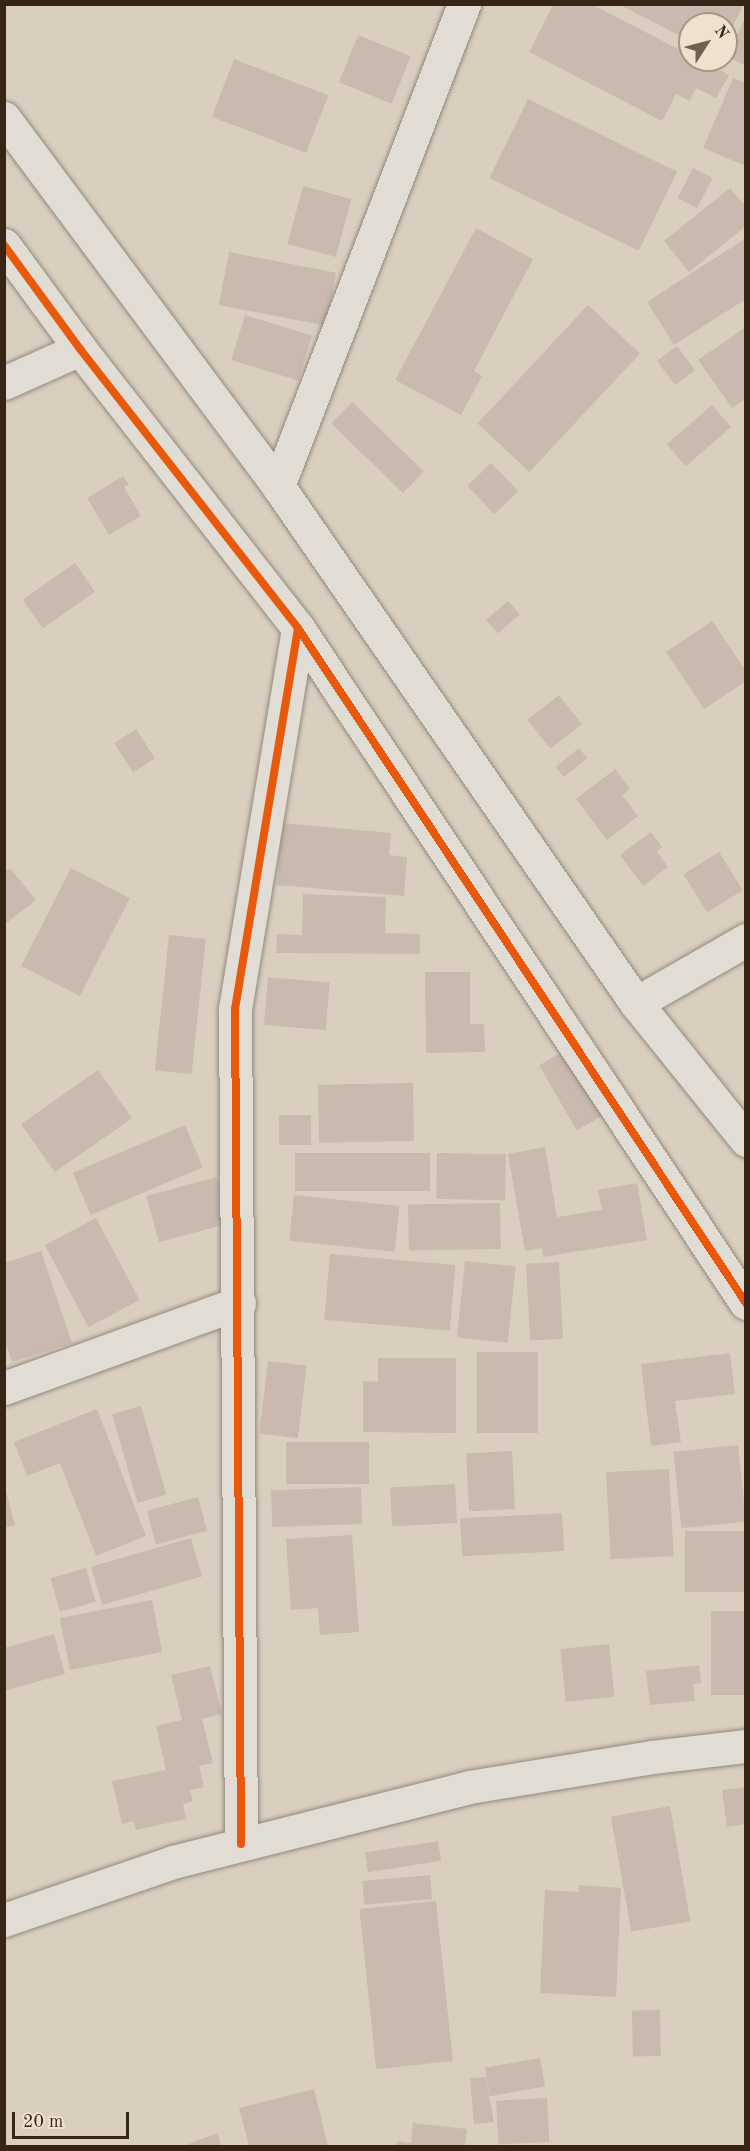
<!DOCTYPE html>
<style>
body{margin:0}
#map{position:relative;width:750px;height:2151px;overflow:hidden;background:#dacfbf;font-family:"Old Standard TT",serif}
div>[style]{position:absolute}
.building>*{inset:0;background:#cab9ae;transform-origin:0 0}
.roads{filter:drop-shadow(0 0 2px #91897e) drop-shadow(0 0 2px #91897e)}
.street>*{height:33px;margin:-16.5px;padding:0 16.5px;transform-origin:16.5px;border-radius:16.5px;background:#e2ddd4}
.secondary>*{height:33px;margin:-16.5px;padding:0 16.5px;transform-origin:16.5px;border-radius:16.5px;background:#e2ddd4}
.cycleway>*{height:8px;margin:-4px;padding:0 4px;transform-origin:4px;border-radius:4px;background:#e8590c}
span{translate:-50% -50%;white-space:nowrap;text-align:center;line-height:1.15;-webkit-text-stroke:5px #eee2ce;paint-order:stroke}
.frame{position:absolute;inset:0;border:6px solid #362414;pointer-events:none}
.north{position:absolute;left:678px;top:12px;width:60px;height:60px;box-sizing:border-box;background:#eee2ce;border:2px solid #a49684;border-radius:50%;rotate:54deg;font-size:16px;font-weight:700;line-height:24px;text-align:center;color:#362414}
.north::after{content:'';display:block;margin:auto;width:21px;height:27px;background:#6f6050;clip-path:polygon(50% 0,100% 100%,50% 72%,0 100%)}
.scale{position:absolute;left:12px;top:2112px;width:117px;height:27px;box-sizing:border-box;border:3px solid #362414;border-top:0;padding-left:8px;font-size:18px;line-height:21px;white-space:nowrap;color:#362414;-webkit-text-stroke:4px #eee2ce;paint-order:stroke}
</style>
<div id="map">
<div class="building">
<div style="clip-path:polygon(618px 4px,744px 4px,726px 40px,726px 24px,690px 24px,690px 41px)"></div>
<div style="clip-path:polygon(553px 5px,593px 5px,690px 55px,690px 60px,700px 60px,729px 75px,716px 98px,696px 88px,690px 101px,676px 94px,662px 121px,529px 52px)"></div>
<div style="clip-path:polygon(746px 17px,746px 66px,726px 56px)"></div>
<div style="left:358px;top:35px;width:57px;height:51px;rotate:22deg"></div>
<div style="left:234px;top:59px;width:101px;height:62px;rotate:21deg"></div>
<div style="clip-path:polygon(733px 78px,746px 83px,746px 166px,703px 148px)"></div>
<div style="left:528px;top:99px;width:166px;height:88px;rotate:26deg"></div>
<div style="left:693px;top:168px;width:22px;height:34px;rotate:27deg"></div>
<div style="left:303px;top:186px;width:50px;height:60px;rotate:15deg"></div>
<div style="clip-path:polygon(730px 188px,746px 207px,746px 226px,689px 272px,664px 241px)"></div>
<div style="clip-path:polygon(476px 228px,533px 259px,474px 371px,482px 376px,461px 415px,395px 380px)"></div>
<div style="clip-path:polygon(746px 238px,746px 299px,674px 345px,647px 302px)"></div>
<div style="left:229px;top:252px;width:109px;height:54px;rotate:11deg"></div>
<div style="left:588px;top:305px;width:71px;height:162px;rotate:43deg"></div>
<div style="left:245px;top:315px;width:70px;height:47px;rotate:17deg"></div>
<div style="clip-path:polygon(746px 327px,746px 398px,732px 408px,698px 360px)"></div>
<div style="left:677px;top:346px;width:30px;height:25px;rotate:53deg"></div>
<div style="left:352px;top:402px;width:100px;height:30px;rotate:44deg"></div>
<div style="left:712px;top:405px;width:29px;height:60px;rotate:49deg"></div>
<div style="left:491px;top:463px;width:39px;height:33px;rotate:46deg"></div>
<div style="clip-path:polygon(123px 476px,129px 485px,124px 487px,141px 516px,109px 535px,87px 498px)"></div>
<div style="left:75px;top:563px;width:35px;height:64px;rotate:55deg"></div>
<div style="left:508px;top:601px;width:18px;height:29px;rotate:49deg"></div>
<div style="clip-path:polygon(712px 621px,746px 671px,746px 681px,704px 709px,666px 652px)"></div>
<div style="left:559px;top:695px;width:37px;height:40px;rotate:52deg"></div>
<div style="left:136px;top:729px;width:35px;height:26px;rotate:57deg"></div>
<div style="left:579px;top:748px;width:13px;height:30px;rotate:51deg"></div>
<div style="clip-path:polygon(615px 769px,630px 789px,622px 795px,638px 816px,607px 840px,576px 799px)"></div>
<div style="clip-path:polygon(282px 823px,391px 833px,389px 855px,407px 857px,404px 896px,277px 885px)"></div>
<div style="clip-path:polygon(651px 832px,662px 847px,657px 852px,668px 867px,643px 886px,620px 855px)"></div>
<div style="left:719px;top:852px;width:45px;height:42px;rotate:58deg"></div>
<div style="clip-path:polygon(10px 868px,36px 900px,4px 925px,4px 872px)"></div>
<div style="left:71px;top:868px;width:66px;height:110px;rotate:27deg"></div>
<div style="clip-path:polygon(303px 894px,386px 897px,385px 933px,420px 934px,420px 954px,276px 953px,277px 934px,302px 935px)"></div>
<div style="left:169px;top:935px;width:37px;height:136px;rotate:6deg"></div>
<div style="clip-path:polygon(425px 972px,470px 972px,470px 1024px,484px 1024px,485px 1052px,426px 1053px)"></div>
<div style="left:268px;top:977px;width:62px;height:48px;rotate:5deg"></div>
<div style="left:566px;top:1050px;width:75px;height:31px;rotate:60deg"></div>
<div style="left:98px;top:1070px;width:59px;height:94px;rotate:55deg"></div>
<div style="left:413px;top:1083px;width:58px;height:95px;rotate:89deg"></div>
<div style="left:279px;top:1115px;width:32px;height:30px"></div>
<div style="left:185px;top:1125px;width:46px;height:122px;rotate:67deg"></div>
<div style="clip-path:polygon(545px 1147px,557px 1217px,602px 1210px,598px 1190px,637px 1183px,647px 1240px,543px 1257px,542px 1248px,525px 1251px,508px 1154px)"></div>
<div style="left:295px;top:1153px;width:135px;height:38px"></div>
<div style="left:437px;top:1153px;width:69px;height:46px;rotate:1deg"></div>
<div style="left:217px;top:1177px;width:48px;height:73px;rotate:75deg"></div>
<div style="left:294px;top:1195px;width:106px;height:46px;rotate:6deg"></div>
<div style="left:500px;top:1203px;width:46px;height:92px;rotate:89deg"></div>
<div style="left:96px;top:1218px;width:93px;height:58px;rotate:62deg"></div>
<div style="clip-path:polygon(41px 1251px,72px 1343px,12px 1362px,4px 1339px,4px 1263px)"></div>
<div style="left:330px;top:1254px;width:126px;height:66px;rotate:5deg"></div>
<div style="left:465px;top:1261px;width:51px;height:77px;rotate:6deg"></div>
<div style="left:559px;top:1262px;width:77px;height:33px;rotate:87deg"></div>
<div style="left:477px;top:1352px;width:61px;height:81px"></div>
<div style="clip-path:polygon(730px 1353px,735px 1394px,675px 1401px,681px 1442px,651px 1446px,641px 1364px)"></div>
<div style="clip-path:polygon(378px 1358px,456px 1358px,456px 1433px,363px 1432px,363px 1381px,378px 1382px)"></div>
<div style="left:268px;top:1361px;width:39px;height:73px;rotate:7deg"></div>
<div style="left:141px;top:1406px;width:92px;height:30px;rotate:74deg"></div>
<div style="clip-path:polygon(97px 1409px,146px 1536px,96px 1556px,60px 1463px,27px 1476px,14px 1442px)"></div>
<div style="left:286px;top:1442px;width:83px;height:42px"></div>
<div style="left:738px;top:1445px;width:77px;height:65px;rotate:84deg"></div>
<div style="left:512px;top:1451px;width:58px;height:46px;rotate:87deg"></div>
<div style="left:669px;top:1469px;width:87px;height:63px;rotate:87deg"></div>
<div style="left:455px;top:1484px;width:39px;height:65px;rotate:87deg"></div>
<div style="left:361px;top:1487px;width:37px;height:90px;rotate:88deg"></div>
<div style="clip-path:polygon(5px 1488px,15px 1525px,4px 1528px,4px 1489px)"></div>
<div style="left:198px;top:1497px;width:35px;height:53px;rotate:75deg"></div>
<div style="left:562px;top:1513px;width:38px;height:102px;rotate:87deg"></div>
<div style="left:746px;top:1531px;width:61px;height:61px;rotate:90deg"></div>
<div style="clip-path:polygon(352px 1535px,359px 1632px,320px 1635px,318px 1608px,291px 1610px,286px 1539px)"></div>
<div style="left:191px;top:1538px;width:40px;height:104px;rotate:74deg"></div>
<div style="left:86px;top:1568px;width:35px;height:37px;rotate:74deg"></div>
<div style="left:152px;top:1600px;width:53px;height:94px;rotate:79deg"></div>
<div style="left:711px;top:1611px;width:35px;height:84px"></div>
<div style="clip-path:polygon(54px 1634px,65px 1674px,4px 1691px,4px 1648px)"></div>
<div style="left:609px;top:1644px;width:53px;height:49px;rotate:84deg"></div>
<div style="clip-path:polygon(699px 1665px,701px 1683px,693px 1684px,695px 1701px,650px 1705px,646px 1671px)"></div>
<div style="clip-path:polygon(210px 1666px,222px 1714px,202px 1719px,213px 1763px,199px 1766px,204px 1787px,190px 1790px,193px 1801px,183px 1804px,186px 1819px,136px 1830px,134px 1821px,122px 1824px,112px 1781px,166px 1770px,156px 1726px,182px 1720px,171px 1675px)"></div>
<div style="clip-path:polygon(746px 1787px,746px 1824px,727px 1827px,722px 1790px)"></div>
<div style="left:670px;top:1806px;width:117px;height:60px;rotate:80deg"></div>
<div style="left:438px;top:1841px;width:20px;height:74px;rotate:81deg"></div>
<div style="left:430px;top:1875px;width:24px;height:68px;rotate:85deg"></div>
<div style="clip-path:polygon(579px 1885px,621px 1888px,616px 1997px,540px 1993px,545px 1890px,579px 1892px)"></div>
<div style="left:436px;top:1901px;width:161px;height:77px;rotate:84deg"></div>
<div style="left:660px;top:2010px;width:46px;height:28px;rotate:89deg"></div>
<div style="left:540px;top:2058px;width:29px;height:56px;rotate:80deg"></div>
<div style="clip-path:polygon(486px 2077px,494px 2122px,474px 2124px,470px 2078px)"></div>
<div style="clip-path:polygon(314px 2089px,328px 2146px,249px 2146px,239px 2108px)"></div>
<div style="left:547px;top:2098px;width:44px;height:51px;rotate:87deg"></div>
<div style="clip-path:polygon(413px 2123px,467px 2129px,465px 2146px,396px 2146px,397px 2141px,411px 2143px)"></div>
<div style="clip-path:polygon(217px 2133px,222px 2146px,183px 2146px)"></div>
</div>
<div class="roads">
<div class="street">
<div style="left:4px;top:383px;width:83px;rotate:-24.1deg"></div>
<div style="left:278px;top:486px;width:517px;rotate:-68.9deg"></div>
<div style="left:636px;top:1003px;width:127px;rotate:-29.8deg"></div>
<div style="left:4px;top:1388px;width:250px;rotate:-19.9deg"></div>
<div style="left:241px;top:1844px;width:835px;rotate:-90.41deg"></div>
<div style="left:235px;top:1009px;width:386px;rotate:-80.6deg"></div>
</div>
<div class="secondary">
<div style="left:4px;top:118px;width:459px;rotate:53.3deg"></div>
<div style="left:278px;top:486px;width:629px;rotate:55.3deg"></div>
<div style="left:636px;top:1003px;width:176px;rotate:51.2deg"></div>
<div style="left:4px;top:245px;width:129px;rotate:53.8deg"></div>
<div style="left:80px;top:349px;width:354px;rotate:52deg"></div>
<div style="left:298px;top:628px;width:810px;rotate:56.43deg"></div>
<div style="left:4px;top:1920px;width:179px;rotate:-18.9deg"></div>
<div style="left:173px;top:1862px;width:305px;rotate:-14.2deg"></div>
<div style="left:469px;top:1787px;width:185px;rotate:-9.3deg"></div>
<div style="left:652px;top:1757px;width:95px;rotate:-6.7deg"></div>
</div>
</div>
<div class="cycleway">
<div style="left:4px;top:245px;width:129px;rotate:53.8deg"></div>
<div style="left:80px;top:349px;width:354px;rotate:52deg"></div>
<div style="left:298px;top:628px;width:810px;rotate:56.43deg"></div>
<div style="left:241px;top:1844px;width:835px;rotate:-90.41deg"></div>
<div style="left:235px;top:1009px;width:386px;rotate:-80.6deg"></div>
</div>
<div class="frame"></div>
<div class="north">N</div>
<div class="scale">20 m</div>
</div>
